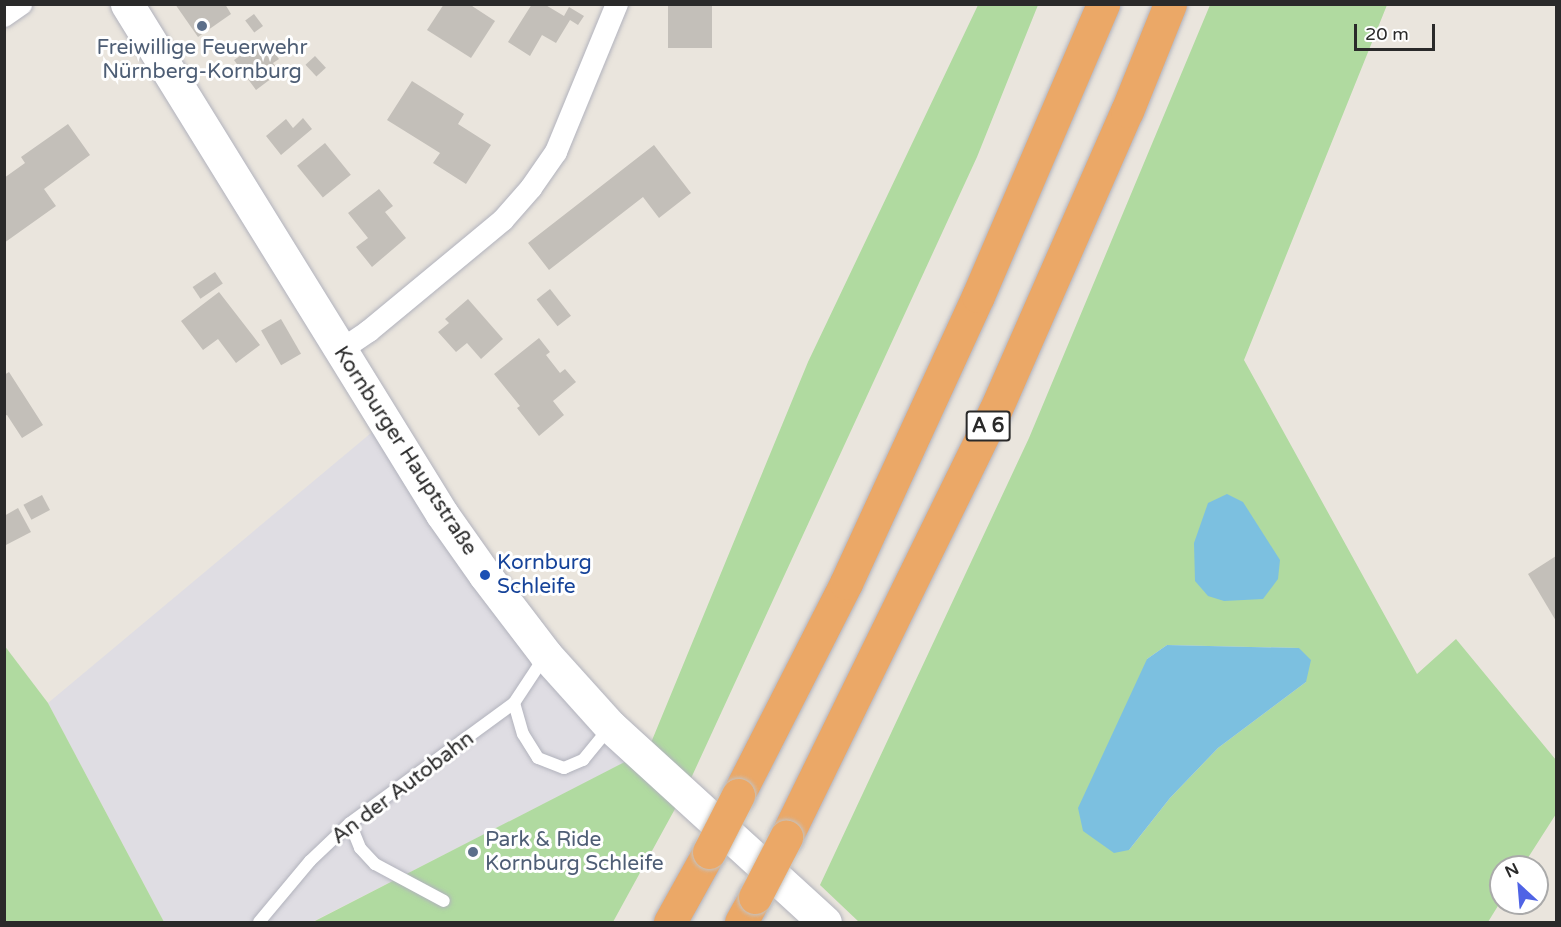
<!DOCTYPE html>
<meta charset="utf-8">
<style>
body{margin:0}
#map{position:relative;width:1561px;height:927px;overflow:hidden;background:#eae5dd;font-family:"Varela Round",sans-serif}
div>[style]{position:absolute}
.industrial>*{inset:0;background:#dfdde3}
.green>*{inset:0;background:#b0daa0}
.water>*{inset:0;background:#7cc0e0}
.building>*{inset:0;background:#c3bfb9;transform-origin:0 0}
.roads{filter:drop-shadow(0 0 2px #b1b2bc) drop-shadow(0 0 2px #b1b2bc)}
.lane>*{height:12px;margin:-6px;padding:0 6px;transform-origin:6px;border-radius:6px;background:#fff}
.street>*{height:22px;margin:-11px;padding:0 11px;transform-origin:11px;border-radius:11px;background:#fff}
.secondary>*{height:33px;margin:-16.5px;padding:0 16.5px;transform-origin:16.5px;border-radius:16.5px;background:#fff}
.highway>*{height:33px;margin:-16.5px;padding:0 16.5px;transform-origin:16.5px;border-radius:16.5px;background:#eba867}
.bridges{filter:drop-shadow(0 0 2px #c3c3c3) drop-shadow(0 0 2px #c3c3c3)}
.highway-bridge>*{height:33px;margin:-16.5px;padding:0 16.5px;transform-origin:16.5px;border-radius:16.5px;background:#eba867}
.dots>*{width:16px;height:16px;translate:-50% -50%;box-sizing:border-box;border:3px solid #fff;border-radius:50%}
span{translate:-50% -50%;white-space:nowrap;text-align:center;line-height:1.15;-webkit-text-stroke:6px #fff;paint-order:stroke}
.shield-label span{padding:2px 4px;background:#fff;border:2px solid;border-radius:4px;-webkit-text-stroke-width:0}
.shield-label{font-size:20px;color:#2a2a2a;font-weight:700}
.service-label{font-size:21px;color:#4e5e75}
.left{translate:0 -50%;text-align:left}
.street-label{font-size:21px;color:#2a2a2a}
.transit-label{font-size:21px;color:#164399}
.frame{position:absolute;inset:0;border:6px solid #2a2a2a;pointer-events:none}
.north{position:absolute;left:1489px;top:855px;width:60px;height:60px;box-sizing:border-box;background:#fff;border:2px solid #aaa;border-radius:50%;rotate:334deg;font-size:16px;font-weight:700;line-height:24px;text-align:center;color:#2a2a2a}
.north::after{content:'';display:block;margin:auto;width:21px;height:27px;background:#4f63e5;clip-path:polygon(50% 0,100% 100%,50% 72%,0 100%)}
.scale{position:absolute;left:1354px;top:24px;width:81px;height:27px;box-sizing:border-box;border:3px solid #2a2a2a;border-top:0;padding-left:8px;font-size:18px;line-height:21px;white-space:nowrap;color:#2a2a2a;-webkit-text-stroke:4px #fff;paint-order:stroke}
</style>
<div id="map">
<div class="industrial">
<div style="clip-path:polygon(377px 428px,521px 619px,649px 750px,312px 922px,164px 922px,48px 703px)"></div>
</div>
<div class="green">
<div style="clip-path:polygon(978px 5px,1038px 5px,977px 157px,687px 787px,613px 922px,313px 922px,648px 750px,808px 362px)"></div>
<div style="clip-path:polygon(evenodd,1210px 5px,1387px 5px,1244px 360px,1417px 674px,1456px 639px,1556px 760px,1556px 814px,1522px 867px,1501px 867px,1501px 901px,1488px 922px,859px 922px,820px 885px,1029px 438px,1210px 5px,1167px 645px,1299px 648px,1306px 682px,1218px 748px,1170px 798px,1129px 850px,1147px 659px,1167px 645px)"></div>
<div style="clip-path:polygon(4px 645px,48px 703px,164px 922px,5px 922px)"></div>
</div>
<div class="water">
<div style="clip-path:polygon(1227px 494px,1243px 502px,1280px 560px,1278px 579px,1263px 599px,1224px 601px,1208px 596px,1195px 581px,1194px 543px,1208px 503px)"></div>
<div style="clip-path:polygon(1167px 645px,1299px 648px,1311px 660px,1306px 682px,1218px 748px,1170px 798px,1129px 850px,1114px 853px,1083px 831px,1078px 808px,1147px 659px)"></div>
</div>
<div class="building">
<div style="clip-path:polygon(175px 4px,225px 4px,231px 14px,198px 37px)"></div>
<div style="clip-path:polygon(444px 4px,469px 4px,495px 21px,471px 58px,427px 30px)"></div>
<div style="clip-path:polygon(532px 4px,544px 4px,564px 16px,569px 7px,584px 16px,578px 25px,570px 20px,556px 43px,542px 35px,530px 56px,508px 42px)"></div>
<div style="left:668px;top:4px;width:44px;height:44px"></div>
<div style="left:254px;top:14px;width:15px;height:11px;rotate:53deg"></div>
<div style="clip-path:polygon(259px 43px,267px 54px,272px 50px,279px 59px,273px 63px,280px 72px,256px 90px,234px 60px)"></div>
<div style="left:315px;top:56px;width:16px;height:13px;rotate:47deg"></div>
<div style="clip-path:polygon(412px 81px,464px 114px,458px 124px,491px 145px,466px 184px,433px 163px,440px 153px,387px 120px)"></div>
<div style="clip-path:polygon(303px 118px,312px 129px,281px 155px,266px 136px,286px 119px,293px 128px)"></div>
<div style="clip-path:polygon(68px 124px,90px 155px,44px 189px,56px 206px,4px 243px,4px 178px,25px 163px,21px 157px)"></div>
<div style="left:325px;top:143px;width:41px;height:36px;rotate:51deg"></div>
<div style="clip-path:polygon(654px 145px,691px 193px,659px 218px,643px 197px,549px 270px,528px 243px)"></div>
<div style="clip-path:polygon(379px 189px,393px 206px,385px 212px,406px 238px,372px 267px,356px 247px,368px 238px,348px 213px)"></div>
<div style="left:215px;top:272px;width:14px;height:27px;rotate:56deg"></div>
<div style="left:550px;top:289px;width:34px;height:17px;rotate:52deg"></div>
<div style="clip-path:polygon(219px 292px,260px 345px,236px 363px,218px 339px,203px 350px,181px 321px)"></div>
<div style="clip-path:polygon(468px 299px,503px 339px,481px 359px,467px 343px,456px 352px,438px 332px,449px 323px,445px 319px)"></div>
<div style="left:281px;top:319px;width:40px;height:23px;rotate:60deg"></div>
<div style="clip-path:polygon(539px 338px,550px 352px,546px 355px,560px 373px,565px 369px,576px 382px,553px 401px,564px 415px,539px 436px,517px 408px,520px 406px,494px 374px)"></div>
<div style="clip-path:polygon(9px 372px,43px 425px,22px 438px,7px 415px,4px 416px,4px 375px)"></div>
<div style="left:42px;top:495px;width:17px;height:21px;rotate:62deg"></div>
<div style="clip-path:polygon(18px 508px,31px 532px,4px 546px,4px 516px)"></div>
<div style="clip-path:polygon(1556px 556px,1556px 621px,1528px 574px)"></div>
</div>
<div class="roads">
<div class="lane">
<div style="left:514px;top:703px;width:32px;rotate:74deg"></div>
<div style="left:523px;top:734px;width:28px;rotate:58deg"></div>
<div style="left:538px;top:758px;width:28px;rotate:21deg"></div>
<div style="left:564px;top:768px;width:21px;rotate:-23deg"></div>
<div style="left:583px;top:760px;width:43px;rotate:-50.7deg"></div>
<div style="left:350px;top:823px;width:27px;rotate:68deg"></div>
<div style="left:360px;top:848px;width:22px;rotate:47deg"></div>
<div style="left:375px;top:864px;width:78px;rotate:28.2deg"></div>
<div style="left:259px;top:922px;width:80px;rotate:-50.1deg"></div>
<div style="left:310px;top:861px;width:55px;rotate:-43.5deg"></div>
<div style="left:350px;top:823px;width:203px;rotate:-36.2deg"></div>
<div style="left:514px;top:703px;width:56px;rotate:-56.6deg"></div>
</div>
<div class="street">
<div style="left:4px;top:16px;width:21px;rotate:-35deg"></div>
<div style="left:341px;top:350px;width:34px;rotate:-34deg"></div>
<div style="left:369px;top:331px;width:174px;rotate:-39.6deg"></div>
<div style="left:503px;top:220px;width:43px;rotate:-48.8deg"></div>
<div style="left:531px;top:188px;width:44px;rotate:-55.2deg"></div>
<div style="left:556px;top:152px;width:160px;rotate:-67.6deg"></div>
</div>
<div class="secondary">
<div style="left:127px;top:4px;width:599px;rotate:58.3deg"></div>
<div style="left:442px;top:514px;width:75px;rotate:54.8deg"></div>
<div style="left:485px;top:575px;width:101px;rotate:52.7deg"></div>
<div style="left:546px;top:655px;width:96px;rotate:48deg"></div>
<div style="left:610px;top:726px;width:291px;rotate:42.4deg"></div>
</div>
<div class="highway">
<div style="left:738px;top:795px;width:238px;rotate:-63deg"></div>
<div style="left:846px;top:583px;width:316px;rotate:-65.3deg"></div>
<div style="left:978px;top:296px;width:318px;rotate:-66.8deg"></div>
<div style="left:786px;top:837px;width:475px;rotate:-63.9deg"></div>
<div style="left:995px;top:411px;width:328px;rotate:-66.3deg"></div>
<div style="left:1127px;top:111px;width:115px;rotate:-68.1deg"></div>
<div style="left:670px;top:922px;width:80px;rotate:-60.9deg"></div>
<div style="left:741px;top:922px;width:29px;rotate:-61deg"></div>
</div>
</div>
<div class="bridges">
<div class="highway-bridge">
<div style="left:709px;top:852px;width:64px;rotate:-63deg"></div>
<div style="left:755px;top:897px;width:68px;rotate:-62.7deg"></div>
</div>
</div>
<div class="dots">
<div style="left:202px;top:26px;background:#5c6f8a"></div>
<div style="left:485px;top:575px;background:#1a4fb4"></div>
<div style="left:473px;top:852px;background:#5c6f8a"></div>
</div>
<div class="shield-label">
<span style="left:988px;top:426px">A 6</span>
</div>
<div class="service-label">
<span style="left:202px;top:60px">Freiwillige Feuerwehr<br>Nürnberg-Kornburg</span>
<span class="left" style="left:485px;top:852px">Park &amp; Ride<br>Kornburg Schleife</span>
</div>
<div class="street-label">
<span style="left:405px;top:451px;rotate:57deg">Kornburger Hauptstraße</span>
<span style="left:403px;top:788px;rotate:-37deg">An der Autobahn</span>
</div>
<div class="transit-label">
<span class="left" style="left:497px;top:575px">Kornburg<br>Schleife</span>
</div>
<div class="frame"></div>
<div class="north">N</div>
<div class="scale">20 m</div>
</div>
